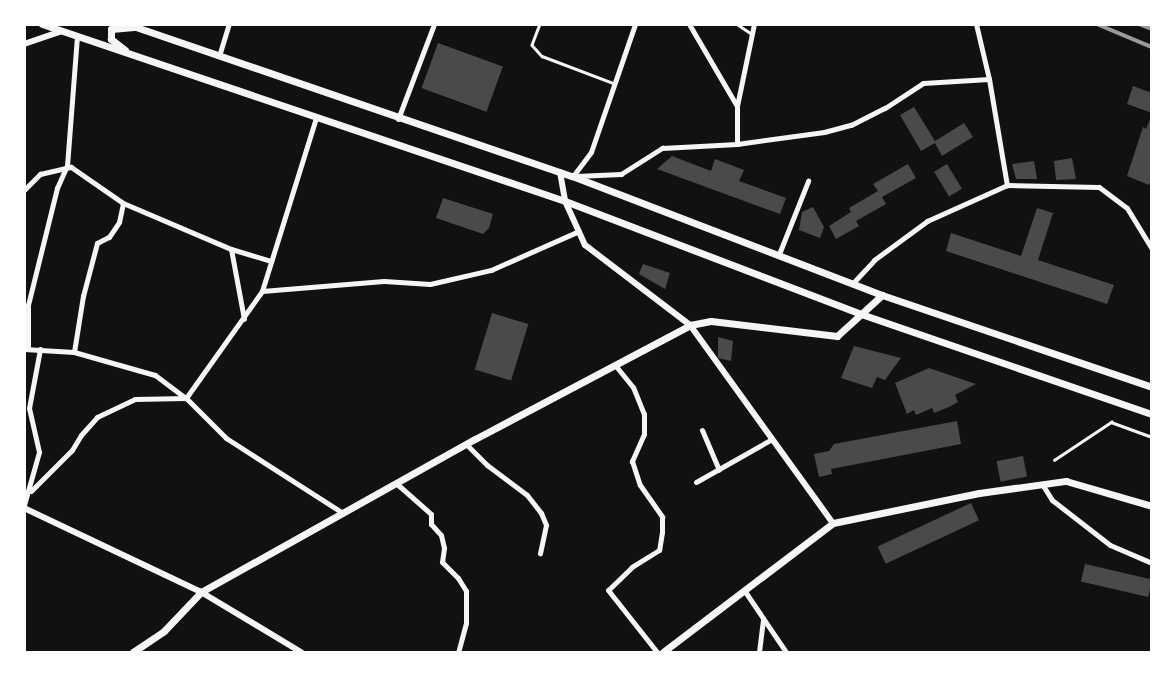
<!DOCTYPE html>
<style>
body{margin:0}
#map{position:relative;width:1176px;height:677px;overflow:hidden;background:#111;font-family:"Source Serif 4",serif}
div>[style]{position:absolute}
.building>*{inset:0;background:#4a4a4a;transform-origin:0 0}
.service>*{height:2.5px;margin:-1.25px;padding:0 1.25px;transform-origin:1.25px;border-radius:1.25px;background:#f5f5f5}
.minor>*{height:5px;margin:-2.5px;padding:0 2.5px;transform-origin:2.5px;border-radius:2.5px;background:#f5f5f5}
.tertiary>*{height:6px;margin:-3px;padding:0 3px;transform-origin:3px;border-radius:3px;background:#f5f5f5}
.secondary>*{height:7px;margin:-3.5px;padding:0 3.5px;transform-origin:3.5px;border-radius:3.5px;background:#f5f5f5}
.trunk>*{height:9px;margin:-4.5px;padding:0 4.5px;transform-origin:4.5px;border-radius:4.5px;background:#f5f5f5}
.rail>*{height:3.5px;margin:-1.75px;padding:0 1.75px;transform-origin:1.75px;border-radius:1.75px;background:#9a9a9a}
span{translate:-50% -50%;white-space:nowrap;text-align:center;line-height:1.15;-webkit-text-stroke:7px #fff;paint-order:stroke}
.frame{position:absolute;inset:0;border:26px solid #fff;pointer-events:none}
</style>
<div id="map">
<div class="building">
<div style="left:438px;top:43px;width:69px;height:48px;rotate:20deg"></div>
<div style="clip-path:polygon(1133px 86px,1152px 93px,1152px 113px,1127px 104px)"></div>
<div style="clip-path:polygon(914px 107px,935px 141px,964px 123px,973px 137px,942px 156px,935px 143px,921px 151px,900px 115px)"></div>
<div style="clip-path:polygon(1151px 117px,1152px 178px,1149px 185px,1127px 176px,1143px 127px,1146px 129px)"></div>
<div style="clip-path:polygon(672px 156px,711px 171px,715px 159px,744px 170px,739px 181px,786px 198px,780px 214px,657px 169px)"></div>
<div style="clip-path:polygon(1072px 158px,1076px 179px,1056px 180px,1054px 161px)"></div>
<div style="clip-path:polygon(1034px 161px,1037px 179px,1016px 179px,1012px 164px)"></div>
<div style="clip-path:polygon(908px 164px,916px 178px,882px 197px,886px 204px,856px 221px,859px 226px,836px 239px,829px 226px,851px 212px,849px 208px,878px 191px,873px 184px)"></div>
<div style="left:947px;top:164px;width:29px;height:15px;rotate:59deg"></div>
<div style="clip-path:polygon(443px 198px,493px 214px,489px 228px,483px 234px,436px 218px)"></div>
<div style="clip-path:polygon(813px 207px,824px 227px,820px 238px,799px 230px,802px 212px)"></div>
<div style="clip-path:polygon(1037px 208px,1053px 213px,1038px 260px,1114px 285px,1107px 304px,946px 251px,951px 233px,1021px 256px)"></div>
<div style="clip-path:polygon(643px 264px,670px 273px,665px 289px,639px 274px)"></div>
<div style="left:492px;top:313px;width:38px;height:59px;rotate:17deg"></div>
<div style="clip-path:polygon(718px 337px,733px 341px,731px 361px,718px 358px)"></div>
<div style="clip-path:polygon(854px 346px,901px 358px,885px 380px,877px 377px,872px 388px,841px 378px)"></div>
<div style="clip-path:polygon(929px 368px,976px 384px,955px 395px,958px 402px,949px 407px,934px 413px,932px 408px,916px 415px,914px 410px,907px 414px,895px 383px)"></div>
<div style="clip-path:polygon(957px 421px,961px 444px,831px 469px,832px 474px,819px 477px,814px 454px,829px 451px,834px 444px)"></div>
<div style="left:1023px;top:456px;width:21px;height:27px;rotate:79deg"></div>
<div style="left:971px;top:503px;width:19px;height:103px;rotate:65deg"></div>
<div style="left:1085px;top:564px;width:69px;height:18px;rotate:13deg"></div>
</div>
<div class="service">
<div style="left:540px;top:24px;width:22px;rotate:111deg"></div>
<div style="left:532px;top:45px;width:15px;rotate:48deg"></div>
<div style="left:542px;top:56px;width:76px;rotate:20.8deg"></div>
<div style="left:737px;top:24px;width:18px;rotate:34deg"></div>
<div style="left:1054px;top:460px;width:69px;rotate:-33.7deg"></div>
<div style="left:1111px;top:422px;width:44px;rotate:20.1deg"></div>
</div>
<div class="minor">
<div style="left:689px;top:24px;width:95px;rotate:59.7deg"></div>
<div style="left:976px;top:24px;width:57px;rotate:76.7deg"></div>
<div style="left:989px;top:79px;width:108px;rotate:80.4deg"></div>
<div style="left:219px;top:56px;width:34px;rotate:-73deg"></div>
<div style="left:398px;top:119px;width:102px;rotate:-69.2deg"></div>
<div style="left:737px;top:144px;width:38px;rotate:-90deg"></div>
<div style="left:737px;top:106px;width:84px;rotate:-78.3deg"></div>
<div style="left:573px;top:176px;width:30px;rotate:-53deg"></div>
<div style="left:591px;top:152px;width:135px;rotate:-71deg"></div>
<div style="left:576px;top:176px;width:45px;rotate:-2.5deg"></div>
<div style="left:621px;top:174px;width:49px;rotate:-32.4deg"></div>
<div style="left:662px;top:148px;width:75px;rotate:-3.1deg"></div>
<div style="left:737px;top:144px;width:88px;rotate:-7.9deg"></div>
<div style="left:824px;top:132px;width:28px;rotate:-15deg"></div>
<div style="left:851px;top:125px;width:38px;rotate:-27deg"></div>
<div style="left:885px;top:108px;width:45px;rotate:-33.3deg"></div>
<div style="left:923px;top:83px;width:66px;rotate:-3.5deg"></div>
<div style="left:24px;top:190px;width:23px;rotate:-45deg"></div>
<div style="left:40px;top:174px;width:32px;rotate:-13deg"></div>
<div style="left:71px;top:167px;width:63px;rotate:34.7deg"></div>
<div style="left:123px;top:203px;width:117px;rotate:23.1deg"></div>
<div style="left:231px;top:249px;width:42px;rotate:16.7deg"></div>
<div style="left:231px;top:249px;width:71px;rotate:79.5deg"></div>
<div style="left:779px;top:254px;width:79px;rotate:-68.3deg"></div>
<div style="left:852px;top:284px;width:33px;rotate:-47deg"></div>
<div style="left:874px;top:260px;width:66px;rotate:-36.3deg"></div>
<div style="left:927px;top:221px;width:88px;rotate:-24.2deg"></div>
<div style="left:1007px;top:185px;width:92px;rotate:1.2deg"></div>
<div style="left:1099px;top:187px;width:35px;rotate:37deg"></div>
<div style="left:1127px;top:208px;width:48px;rotate:58.6deg"></div>
<div style="left:262px;top:291px;width:122px;rotate:-4.7deg"></div>
<div style="left:384px;top:281px;width:46px;rotate:3.7deg"></div>
<div style="left:430px;top:284px;width:63px;rotate:-12.9deg"></div>
<div style="left:491px;top:270px;width:96px;rotate:-23.9deg"></div>
<div style="left:28px;top:348px;width:43px;rotate:-90deg"></div>
<div style="left:28px;top:305px;width:121px;rotate:-76.1deg"></div>
<div style="left:57px;top:188px;width:24px;rotate:-66deg"></div>
<div style="left:67px;top:166px;width:130px;rotate:-85.6deg"></div>
<div style="left:24px;top:349px;width:50px;rotate:3.4deg"></div>
<div style="left:74px;top:352px;width:84px;rotate:15.9deg"></div>
<div style="left:155px;top:375px;width:39px;rotate:37deg"></div>
<div style="left:186px;top:398px;width:57px;rotate:45deg"></div>
<div style="left:226px;top:438px;width:139px;rotate:32.7deg"></div>
<div style="left:74px;top:352px;width:57px;rotate:-80.9deg"></div>
<div style="left:83px;top:296px;width:55px;rotate:-75.2deg"></div>
<div style="left:97px;top:243px;width:13px;rotate:-27deg"></div>
<div style="left:109px;top:237px;width:18px;rotate:-56deg"></div>
<div style="left:119px;top:222px;width:19px;rotate:-78deg"></div>
<div style="left:615px;top:365px;width:28px;rotate:51deg"></div>
<div style="left:633px;top:387px;width:29px;rotate:68deg"></div>
<div style="left:644px;top:414px;width:20px;rotate:90deg"></div>
<div style="left:644px;top:434px;width:30px;rotate:114deg"></div>
<div style="left:632px;top:461px;width:25px;rotate:72deg"></div>
<div style="left:640px;top:485px;width:39px;rotate:55deg"></div>
<div style="left:662px;top:517px;width:15px;rotate:90deg"></div>
<div style="left:662px;top:532px;width:18px;rotate:99deg"></div>
<div style="left:659px;top:550px;width:32px;rotate:148deg"></div>
<div style="left:632px;top:567px;width:33px;rotate:136deg"></div>
<div style="left:608px;top:590px;width:79px;rotate:51.7deg"></div>
<div style="left:702px;top:430px;width:43px;rotate:67deg"></div>
<div style="left:466px;top:444px;width:30px;rotate:45deg"></div>
<div style="left:487px;top:465px;width:50px;rotate:36.9deg"></div>
<div style="left:527px;top:495px;width:23px;rotate:52deg"></div>
<div style="left:541px;top:513px;width:13px;rotate:67deg"></div>
<div style="left:546px;top:525px;width:29px;rotate:102deg"></div>
<div style="left:696px;top:482px;width:87px;rotate:-29.5deg"></div>
<div style="left:397px;top:484px;width:45px;rotate:41.4deg"></div>
<div style="left:431px;top:514px;width:10px;rotate:90deg"></div>
<div style="left:431px;top:524px;width:15px;rotate:48deg"></div>
<div style="left:441px;top:535px;width:13px;rotate:77deg"></div>
<div style="left:444px;top:548px;width:14px;rotate:98deg"></div>
<div style="left:442px;top:562px;width:23px;rotate:45deg"></div>
<div style="left:458px;top:578px;width:15px;rotate:58deg"></div>
<div style="left:466px;top:591px;width:32px;rotate:90deg"></div>
<div style="left:466px;top:623px;width:30px;rotate:105deg"></div>
<div style="left:1042px;top:484px;width:19px;rotate:58deg"></div>
<div style="left:1052px;top:500px;width:73px;rotate:37.8deg"></div>
<div style="left:1110px;top:545px;width:46px;rotate:23.2deg"></div>
<div style="left:31px;top:491px;width:58px;rotate:-45deg"></div>
<div style="left:72px;top:450px;width:17px;rotate:-59deg"></div>
<div style="left:81px;top:435px;width:24px;rotate:-48deg"></div>
<div style="left:97px;top:417px;width:42px;rotate:-25.3deg"></div>
<div style="left:135px;top:399px;width:51px;rotate:-1.1deg"></div>
<div style="left:186px;top:398px;width:131px;rotate:-54.6deg"></div>
<div style="left:262px;top:291px;width:181px;rotate:-72.7deg"></div>
<div style="left:24px;top:505px;width:55px;rotate:-74.2deg"></div>
<div style="left:39px;top:452px;width:45px;rotate:-102.8deg"></div>
<div style="left:29px;top:408px;width:60px;rotate:-79.4deg"></div>
<div style="left:744px;top:590px;width:75px;rotate:55.9deg"></div>
<div style="left:759px;top:652px;width:34px;rotate:-83deg"></div>
</div>
<div class="tertiary">
<div style="left:24px;top:44px;width:39px;rotate:-19deg"></div>
<div style="left:560px;top:172px;width:29px;rotate:80deg"></div>
<div style="left:565px;top:201px;width:48px;rotate:65.6deg"></div>
<div style="left:585px;top:245px;width:132px;rotate:37.3deg"></div>
<div style="left:690px;top:325px;width:244px;rotate:54.2deg"></div>
<div style="left:24px;top:508px;width:196px;rotate:25.4deg"></div>
<div style="left:201px;top:592px;width:117px;rotate:31deg"></div>
</div>
<div class="secondary">
<div style="left:42px;top:24px;width:552px;rotate:18.7deg"></div>
<div style="left:565px;top:201px;width:317px;rotate:20.9deg"></div>
<div style="left:861px;top:314px;width:308px;rotate:19deg"></div>
<div style="left:130px;top:25px;width:467px;rotate:18.9deg"></div>
<div style="left:572px;top:176px;width:332px;rotate:21deg"></div>
<div style="left:882px;top:295px;width:285px;rotate:18.8deg"></div>
<div style="left:125px;top:50px;width:18px;rotate:-142deg"></div>
<div style="left:111px;top:39px;width:10px;rotate:-90deg"></div>
<div style="left:111px;top:29px;width:23px;rotate:-5deg"></div>
<div style="left:133px;top:652px;width:37px;rotate:-34deg"></div>
<div style="left:164px;top:631px;width:54px;rotate:-46.5deg"></div>
<div style="left:201px;top:592px;width:314px;rotate:-29.2deg"></div>
<div style="left:475px;top:439px;width:243px;rotate:-27.9deg"></div>
<div style="left:690px;top:325px;width:21px;rotate:-11deg"></div>
<div style="left:711px;top:321px;width:127px;rotate:6.8deg"></div>
<div style="left:837px;top:336px;width:61px;rotate:-42.3deg"></div>
<div style="left:663px;top:652px;width:213px;rotate:-37.2deg"></div>
<div style="left:833px;top:523px;width:149px;rotate:-11.6deg"></div>
<div style="left:979px;top:493px;width:88px;rotate:-7.9deg"></div>
<div style="left:1066px;top:481px;width:90px;rotate:16.2deg"></div>
</div>
<div class="trunk">
<div style="left:131px;top:24px;width:1px;rotate:45deg"></div>
</div>
<div class="rail">
<div style="left:1097px;top:24px;width:60px;rotate:22.7deg"></div>
<div style="left:1139px;top:24px;width:14px;rotate:21deg"></div>
</div>
<div class="frame"></div>
</div>
